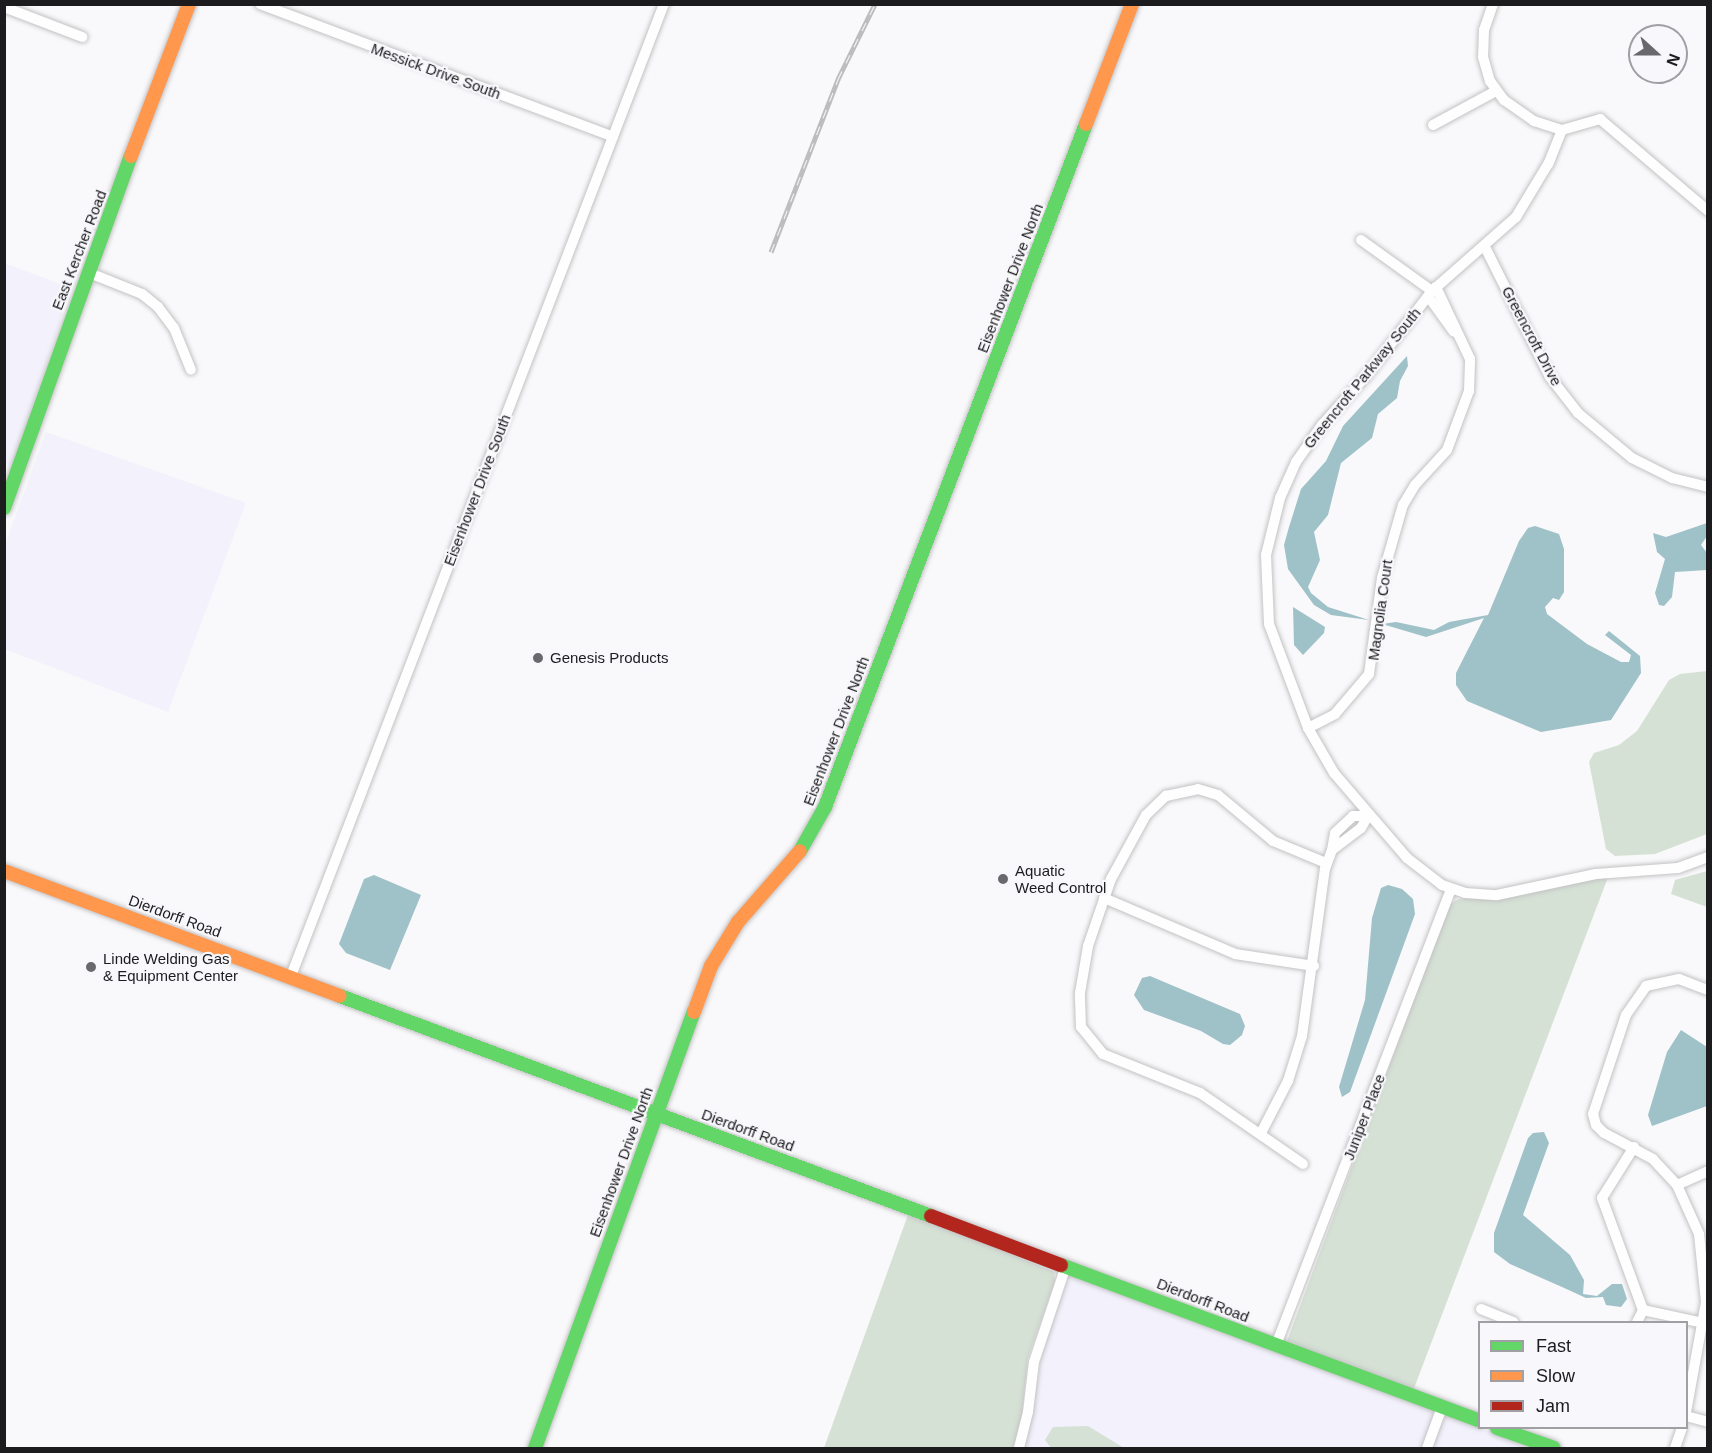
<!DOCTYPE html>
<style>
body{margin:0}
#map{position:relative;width:1712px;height:1453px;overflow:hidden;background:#f9f8fa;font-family:Helvetica,sans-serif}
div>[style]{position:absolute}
.commercial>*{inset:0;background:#f2f1fc}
.green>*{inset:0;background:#d5e1d5}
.water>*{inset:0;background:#9fc1c8}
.roads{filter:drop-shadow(0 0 2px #c3c2c4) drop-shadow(0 0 2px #c3c2c4)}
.street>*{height:10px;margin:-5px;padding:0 5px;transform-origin:5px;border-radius:5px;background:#fefefe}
.fast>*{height:14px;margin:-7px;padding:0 7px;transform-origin:7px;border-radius:7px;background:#63d668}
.slow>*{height:14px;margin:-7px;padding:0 7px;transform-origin:7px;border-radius:7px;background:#ff974d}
.jam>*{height:14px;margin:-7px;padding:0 7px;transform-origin:7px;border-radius:7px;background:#b3261e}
.rail>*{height:5px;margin-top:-2.5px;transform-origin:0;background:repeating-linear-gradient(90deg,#f8f7fb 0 9px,#bebdbe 0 18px);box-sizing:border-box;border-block:2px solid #bebdbe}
.dots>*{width:16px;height:16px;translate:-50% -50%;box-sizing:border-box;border:3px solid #f8f7fb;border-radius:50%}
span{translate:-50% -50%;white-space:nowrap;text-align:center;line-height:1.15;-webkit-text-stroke:4.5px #f8f7fb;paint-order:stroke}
.street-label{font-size:15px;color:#1c1c1e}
.poi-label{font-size:15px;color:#1c1c1e}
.left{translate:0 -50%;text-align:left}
.frame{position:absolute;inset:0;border:6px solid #1c1c1e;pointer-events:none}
.legend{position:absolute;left:1478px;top:1321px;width:210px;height:108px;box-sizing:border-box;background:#f8f7fb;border:2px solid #a09fa3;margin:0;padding:8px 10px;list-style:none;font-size:18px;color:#1c1c1e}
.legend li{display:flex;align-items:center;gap:12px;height:30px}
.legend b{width:30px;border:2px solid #a09fa3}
.north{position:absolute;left:1628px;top:24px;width:60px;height:60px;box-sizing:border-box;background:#f8f7fb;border:2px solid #a09fa3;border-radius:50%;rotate:111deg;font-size:16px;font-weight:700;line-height:24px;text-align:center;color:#1c1c1e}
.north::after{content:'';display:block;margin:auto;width:21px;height:27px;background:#69696b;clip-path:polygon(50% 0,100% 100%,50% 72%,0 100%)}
</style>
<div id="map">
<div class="commercial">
<div style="clip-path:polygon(4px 263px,71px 288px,13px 467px,4px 463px)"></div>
<div style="clip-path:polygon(46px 432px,246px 503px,168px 712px,5px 649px,5px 545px)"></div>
<div style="clip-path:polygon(1075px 1277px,1480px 1428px,1540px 1448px,1026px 1448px,1043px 1347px,1066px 1284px)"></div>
</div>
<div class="green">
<div style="clip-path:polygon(1707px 671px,1707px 834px,1655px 854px,1615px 856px,1606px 849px,1589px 762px,1594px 753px,1619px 745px,1637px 731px,1669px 680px,1680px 674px)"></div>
<div style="clip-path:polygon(1707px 871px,1707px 907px,1671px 894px,1675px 880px)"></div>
<div style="clip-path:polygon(1610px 872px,1413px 1391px,1287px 1341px,1449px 906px,1456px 900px,1479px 895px)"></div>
<div style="clip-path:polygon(909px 1212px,1054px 1272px,1055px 1281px,1028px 1358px,1022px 1415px,1013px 1448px,824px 1448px)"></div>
<div style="clip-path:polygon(1088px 1426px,1124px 1448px,1051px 1448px,1045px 1440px,1053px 1427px)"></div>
</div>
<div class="water">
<div style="clip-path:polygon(1407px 356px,1408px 366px,1400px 381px,1397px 398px,1378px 414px,1372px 438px,1341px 463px,1328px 515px,1314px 532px,1320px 560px,1308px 587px,1311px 593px,1328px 607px,1369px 620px,1331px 615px,1314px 605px,1288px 569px,1284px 545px,1289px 527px,1301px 489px,1326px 461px,1343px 426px)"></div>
<div style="clip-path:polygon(1707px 523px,1707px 536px,1701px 545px,1707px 553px,1707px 570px,1675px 572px,1672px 597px,1664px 606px,1659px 605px,1655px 593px,1665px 559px,1657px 552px,1653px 533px,1666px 537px)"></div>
<div style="clip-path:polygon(1535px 526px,1559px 534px,1564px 549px,1564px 592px,1559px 600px,1553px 598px,1545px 607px,1547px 614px,1587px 644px,1621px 662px,1629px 662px,1631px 655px,1605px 635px,1609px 631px,1640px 656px,1641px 673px,1611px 720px,1541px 732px,1467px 701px,1456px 685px,1456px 673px,1484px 618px,1426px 637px,1382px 624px,1396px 622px,1434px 630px,1449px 622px,1488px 615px,1519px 541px,1528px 528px)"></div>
<div style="clip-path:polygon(1293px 607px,1325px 627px,1324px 633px,1303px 655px,1294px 645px)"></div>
<div style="clip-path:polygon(374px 875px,421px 895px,390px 970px,346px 953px,339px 944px,364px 879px)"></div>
<div style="clip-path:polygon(1388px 885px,1402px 889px,1413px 899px,1415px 914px,1350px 1092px,1342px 1097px,1339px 1087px,1365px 1000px,1372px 918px,1381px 888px)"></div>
<div style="clip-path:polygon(1150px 976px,1240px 1014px,1245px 1026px,1242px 1035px,1230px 1045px,1223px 1044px,1201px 1031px,1144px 1010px,1134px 995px,1142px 978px)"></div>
<div style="clip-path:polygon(1681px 1030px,1707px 1047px,1707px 1106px,1652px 1126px,1648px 1115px,1667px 1052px)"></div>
<div style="clip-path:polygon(1544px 1132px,1549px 1143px,1523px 1215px,1570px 1255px,1584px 1280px,1583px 1294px,1597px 1296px,1612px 1284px,1622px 1284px,1627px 1299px,1621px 1307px,1606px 1305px,1603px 1297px,1586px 1298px,1562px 1287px,1510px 1264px,1494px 1252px,1494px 1233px,1528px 1138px,1533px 1133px)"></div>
</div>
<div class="roads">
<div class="street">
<div style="left:260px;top:4px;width:377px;rotate:20.6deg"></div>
<div style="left:1493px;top:4px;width:28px;rotate:109deg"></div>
<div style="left:1484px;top:30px;width:27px;rotate:92deg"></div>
<div style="left:1483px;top:57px;width:25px;rotate:74deg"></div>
<div style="left:1490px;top:81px;width:24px;rotate:54deg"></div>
<div style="left:1504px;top:100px;width:37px;rotate:35deg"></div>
<div style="left:1534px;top:121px;width:29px;rotate:18deg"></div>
<div style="left:1562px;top:130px;width:40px;rotate:-16deg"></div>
<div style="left:1600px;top:119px;width:142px;rotate:40.4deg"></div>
<div style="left:4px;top:7px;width:84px;rotate:21deg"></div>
<div style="left:1433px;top:125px;width:72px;rotate:-28.4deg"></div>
<div style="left:1562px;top:130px;width:37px;rotate:112deg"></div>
<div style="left:1548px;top:164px;width:62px;rotate:121.1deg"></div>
<div style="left:1516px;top:217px;width:112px;rotate:138.6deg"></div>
<div style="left:1432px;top:291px;width:108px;rotate:127.8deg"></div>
<div style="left:1366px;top:376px;width:66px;rotate:131.9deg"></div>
<div style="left:1322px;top:425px;width:45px;rotate:125.1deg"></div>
<div style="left:1296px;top:462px;width:39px;rotate:114deg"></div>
<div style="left:1280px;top:498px;width:59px;rotate:103.8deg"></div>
<div style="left:1266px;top:555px;width:69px;rotate:87.5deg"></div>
<div style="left:1269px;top:624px;width:111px;rotate:69.4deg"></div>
<div style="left:1308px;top:728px;width:52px;rotate:60deg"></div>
<div style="left:1334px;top:773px;width:112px;rotate:49.3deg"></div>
<div style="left:1407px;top:858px;width:44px;rotate:37.6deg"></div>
<div style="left:1442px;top:885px;width:24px;rotate:19deg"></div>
<div style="left:1465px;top:893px;width:32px;rotate:4deg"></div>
<div style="left:1497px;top:895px;width:101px;rotate:-12deg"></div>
<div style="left:1596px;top:874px;width:82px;rotate:-4.2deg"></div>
<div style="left:1678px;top:868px;width:32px;rotate:-20deg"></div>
<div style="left:1361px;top:240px;width:87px;rotate:35.7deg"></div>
<div style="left:1485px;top:247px;width:145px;rotate:63.4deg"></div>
<div style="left:1550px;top:377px;width:46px;rotate:52.1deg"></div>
<div style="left:1578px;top:413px;width:70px;rotate:39.8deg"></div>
<div style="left:1632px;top:458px;width:45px;rotate:26.6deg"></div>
<div style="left:1672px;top:478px;width:37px;rotate:14deg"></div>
<div style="left:87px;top:272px;width:59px;rotate:21.8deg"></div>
<div style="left:142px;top:294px;width:21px;rotate:39deg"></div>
<div style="left:158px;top:307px;width:26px;rotate:53deg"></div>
<div style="left:174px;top:328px;width:45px;rotate:68deg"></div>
<div style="left:1428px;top:296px;width:44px;rotate:54.2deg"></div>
<div style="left:1308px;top:728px;width:30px;rotate:-27deg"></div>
<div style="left:1335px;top:714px;width:52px;rotate:-49.6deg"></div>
<div style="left:1369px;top:674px;width:97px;rotate:-82.3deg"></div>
<div style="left:1382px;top:578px;width:76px;rotate:-74deg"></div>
<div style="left:1403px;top:505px;width:23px;rotate:-59deg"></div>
<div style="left:1415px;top:485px;width:47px;rotate:-47.6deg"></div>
<div style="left:1447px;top:450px;width:63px;rotate:-69.6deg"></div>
<div style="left:1469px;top:391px;width:32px;rotate:-88deg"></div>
<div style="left:1470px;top:359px;width:80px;rotate:-115.3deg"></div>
<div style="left:1353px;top:816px;width:15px"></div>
<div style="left:1368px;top:816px;width:14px;rotate:120deg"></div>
<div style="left:1361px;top:828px;width:36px;rotate:143deg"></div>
<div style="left:1332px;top:850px;width:17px;rotate:-80deg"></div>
<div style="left:1335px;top:833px;width:25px;rotate:-43deg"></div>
<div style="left:1104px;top:898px;width:142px;rotate:23.1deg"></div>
<div style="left:1235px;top:954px;width:80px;rotate:8.6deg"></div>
<div style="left:291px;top:976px;width:1041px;rotate:-69.01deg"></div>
<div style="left:1261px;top:1133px;width:59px;rotate:-62.6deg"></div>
<div style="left:1288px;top:1081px;width:47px;rotate:-72.7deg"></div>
<div style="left:1302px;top:1036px;width:169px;rotate:-82.2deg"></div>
<div style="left:1325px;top:869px;width:20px;rotate:-70deg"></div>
<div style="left:1634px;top:1147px;width:60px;rotate:122.1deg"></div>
<div style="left:1602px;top:1198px;width:119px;rotate:69.9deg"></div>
<div style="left:1643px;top:1310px;width:66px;rotate:12.2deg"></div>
<div style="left:1303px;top:1164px;width:125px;rotate:-145.4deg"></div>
<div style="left:1200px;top:1093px;width:105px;rotate:-158.1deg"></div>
<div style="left:1103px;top:1054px;width:35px;rotate:-129deg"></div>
<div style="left:1081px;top:1027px;width:34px;rotate:-92deg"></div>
<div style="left:1080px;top:993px;width:48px;rotate:-80.3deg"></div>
<div style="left:1088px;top:946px;width:71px;rotate:-71.1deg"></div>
<div style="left:1111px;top:879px;width:73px;rotate:-61.3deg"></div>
<div style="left:1146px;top:815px;width:28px;rotate:-44deg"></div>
<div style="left:1166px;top:796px;width:33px;rotate:-12deg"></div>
<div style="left:1198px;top:789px;width:21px;rotate:17deg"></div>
<div style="left:1218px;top:795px;width:72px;rotate:39.9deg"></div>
<div style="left:1273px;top:841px;width:57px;rotate:22.5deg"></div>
<div style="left:1677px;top:1185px;width:34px;rotate:-24deg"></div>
<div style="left:1481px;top:1309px;width:35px;rotate:22deg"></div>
<div style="left:1637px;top:1322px;width:13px;rotate:-63deg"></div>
<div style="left:1276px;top:1345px;width:488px;rotate:-69deg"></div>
<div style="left:1686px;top:1412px;width:112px;rotate:-79.7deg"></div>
<div style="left:1706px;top:1302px;width:68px;rotate:-95.9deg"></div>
<div style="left:1699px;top:1234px;width:54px;rotate:-114.2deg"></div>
<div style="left:1677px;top:1185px;width:35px;rotate:-133deg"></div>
<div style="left:1653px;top:1159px;width:55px;rotate:-152deg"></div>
<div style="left:1604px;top:1133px;width:11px;rotate:-135deg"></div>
<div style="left:1596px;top:1125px;width:11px;rotate:-105deg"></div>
<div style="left:1593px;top:1114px;width:104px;rotate:-71.6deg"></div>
<div style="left:1626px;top:1015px;width:35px;rotate:-55deg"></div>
<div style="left:1646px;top:986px;width:34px;rotate:-12deg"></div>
<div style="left:1679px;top:979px;width:31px;rotate:21deg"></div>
<div style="left:1686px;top:1416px;width:23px;rotate:15deg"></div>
<div style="left:1019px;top:1448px;width:37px;rotate:-76deg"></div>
<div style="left:1028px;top:1412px;width:50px;rotate:-83.2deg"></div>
<div style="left:1034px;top:1362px;width:101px;rotate:-71.6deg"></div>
<div style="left:1427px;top:1448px;width:44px;rotate:-69.9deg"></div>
<div style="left:1675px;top:1448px;width:21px;rotate:-71deg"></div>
</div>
<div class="fast">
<div style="left:4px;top:508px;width:374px;rotate:-70.2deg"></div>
<div style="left:800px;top:851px;width:51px;rotate:-60.4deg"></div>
<div style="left:825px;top:807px;width:731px;rotate:-69.09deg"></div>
<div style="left:340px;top:996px;width:631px;rotate:20.42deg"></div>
<div style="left:1061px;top:1265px;width:447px;rotate:20.4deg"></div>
<div style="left:1497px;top:1428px;width:60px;rotate:19.3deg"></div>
<div style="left:535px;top:1448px;width:464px;rotate:-70deg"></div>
</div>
<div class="slow">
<div style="left:1086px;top:124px;width:129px;rotate:-69deg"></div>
<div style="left:131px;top:156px;width:163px;rotate:-69.1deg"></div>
<div style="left:4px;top:871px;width:358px;rotate:20.4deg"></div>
<div style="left:694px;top:1012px;width:49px;rotate:-69.7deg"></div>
<div style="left:711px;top:966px;width:52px;rotate:-58.5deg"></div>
<div style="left:738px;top:922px;width:94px;rotate:-48.9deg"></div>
</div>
<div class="jam">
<div style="left:931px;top:1216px;width:139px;rotate:20.7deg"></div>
</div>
</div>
<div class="rail">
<div style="left:771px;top:252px;width:186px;rotate:-68.8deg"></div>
<div style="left:838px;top:79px;width:84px;rotate:-63.7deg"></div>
</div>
<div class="dots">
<div style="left:538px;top:658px;background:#69696b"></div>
<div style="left:1003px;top:879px;background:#69696b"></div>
<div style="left:91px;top:967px;background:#69696b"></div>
</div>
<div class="street-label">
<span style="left:436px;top:71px;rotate:20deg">Messick Drive South</span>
<span style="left:79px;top:250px;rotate:-69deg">East Kercher Road</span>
<span style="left:1010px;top:278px;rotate:-69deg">Eisenhower Drive North</span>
<span style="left:1532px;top:336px;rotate:62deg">Greencroft Drive</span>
<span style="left:1362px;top:378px;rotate:-51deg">Greencroft Parkway South</span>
<span style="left:477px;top:490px;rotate:-69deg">Eisenhower Drive South</span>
<span style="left:1380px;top:610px;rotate:-82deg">Magnolia Court</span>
<span style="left:836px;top:731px;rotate:-69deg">Eisenhower Drive North</span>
<span style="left:175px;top:916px;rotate:20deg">Dierdorff Road</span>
<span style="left:1364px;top:1117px;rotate:-69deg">Juniper Place</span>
<span style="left:748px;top:1130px;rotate:20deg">Dierdorff Road</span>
<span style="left:621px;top:1162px;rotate:-70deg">Eisenhower Drive North</span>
<span style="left:1203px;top:1300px;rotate:21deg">Dierdorff Road</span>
</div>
<div class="poi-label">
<span class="left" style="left:550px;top:658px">Genesis Products</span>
<span class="left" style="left:1015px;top:879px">Aquatic<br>Weed Control</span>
<span class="left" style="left:103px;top:967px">Linde Welding Gas<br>&amp; Equipment Center</span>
</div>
<div class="frame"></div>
<ul class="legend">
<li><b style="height:8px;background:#63d668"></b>Fast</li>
<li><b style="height:8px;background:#ff974d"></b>Slow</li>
<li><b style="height:8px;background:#b3261e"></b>Jam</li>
</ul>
<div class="north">N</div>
</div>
